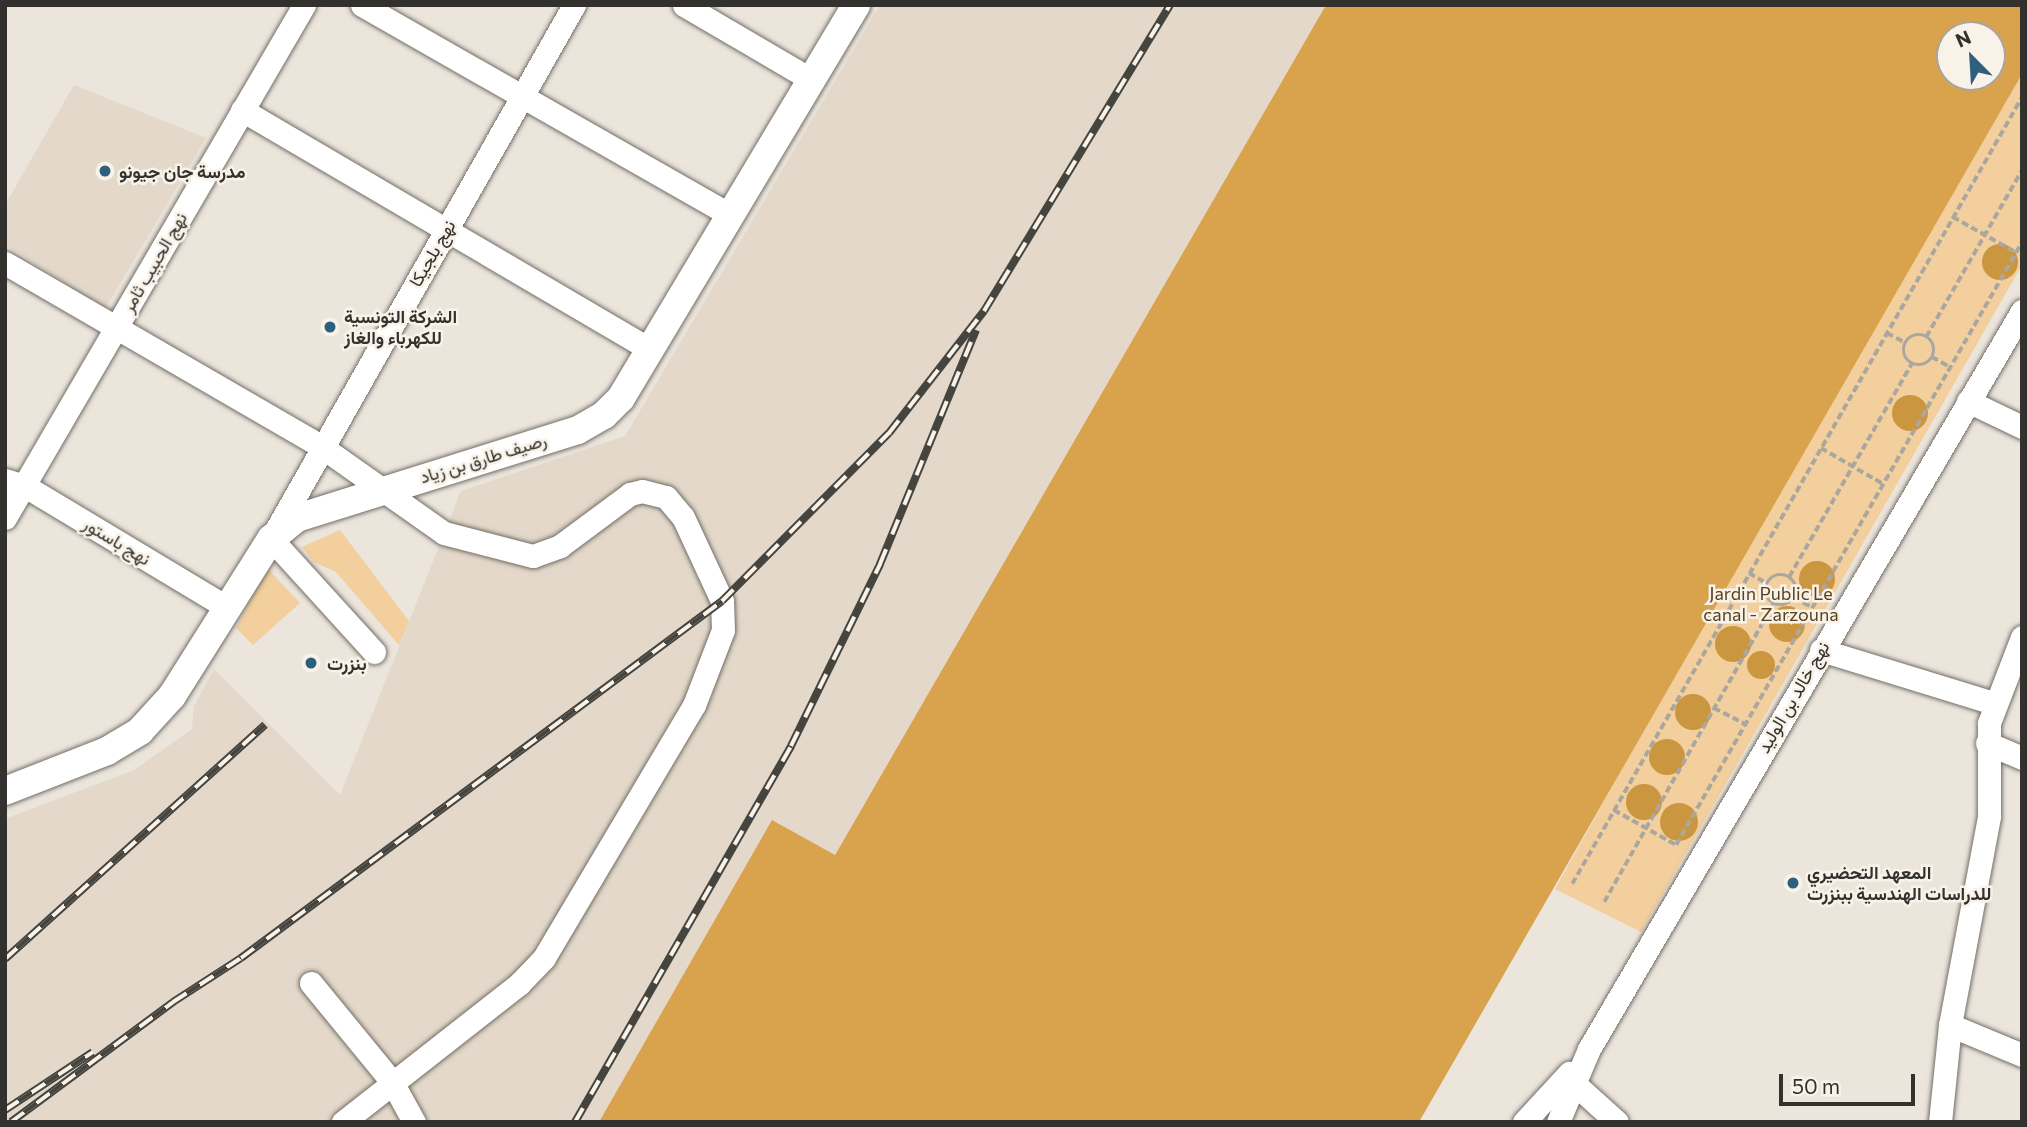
<!DOCTYPE html>
<meta charset="utf-8">
<style>
body{margin:0}
#map{position:relative;width:2027px;height:1127px;overflow:hidden;background:#ebe5dc;font-family:Commissioner,Vazirmatn,sans-serif}
div>[style]{position:absolute}
.built>*{inset:0;background:#e3d8c9}
.green>*{inset:0;background:#f2cf9d}
.forest>*{inset:0;background:#cb9640}
.round{border-radius:50%}
.water>*{inset:0;background:#d9a34e}
.path>*{height:3.5px;margin-top:-1.75px;transform-origin:0;background:repeating-linear-gradient(90deg,#aba79f 0 7px,transparent 0 10.5px)}
.path>.ring{margin:-1.75px;padding:0;box-sizing:content-box;background:none;border:3.5px solid #aba79f;border-radius:50%}
.roads{filter:drop-shadow(0 0 2px #736e66) drop-shadow(0 0 2px #736e66)}
.minor>*{height:23px;margin:-11.5px;padding:0 11.5px;transform-origin:11.5px;border-radius:11.5px;background:#fff}
.major>*{height:28px;margin:-14px;padding:0 14px;transform-origin:14px;border-radius:14px;background:#fff}
.rail>*{height:8px;margin-top:-4px;transform-origin:0;background:repeating-linear-gradient(90deg,#f8f2e9 0 16px,#46443f 0 32px);box-sizing:border-box;border-block:2px solid #46443f}
.dots>*{width:19px;height:19px;translate:-50% -50%;box-sizing:border-box;border:4px solid #f8f2e9;border-radius:50%}
span{translate:-50% -50%;white-space:nowrap;text-align:center;line-height:1.15;-webkit-text-stroke:5px #f8f2e9;paint-order:stroke}
.poi-label{font-size:18px;color:#33312d;font-weight:700}
.left{translate:0 -50%;text-align:left}
.street-label{font-size:18px;color:#33312d}
.park-label{font-size:18px;color:#58411e}
.frame{position:absolute;inset:0;border:7px solid #33312d;pointer-events:none}
.north{position:absolute;left:1936px;top:21px;width:70px;height:70px;box-sizing:border-box;background:#f8f2e9;border:2px solid #a9a59e;border-radius:50%;rotate:336deg;font-size:19px;font-weight:700;line-height:28px;text-align:center;color:#33312d}
.north::after{content:'';display:block;margin:auto;width:24px;height:32px;background:#2c607c;clip-path:polygon(50% 0,100% 100%,50% 72%,0 100%)}
.scale{position:absolute;left:1779px;top:1074px;width:136px;height:32px;box-sizing:border-box;border:4px solid #33312d;border-top:0;padding-left:9px;font-size:21px;line-height:24px;white-space:nowrap;color:#33312d;-webkit-text-stroke:5px #f8f2e9;paint-order:stroke}
</style>
<div id="map">
<div class="built">
<div style="clip-path:polygon(880px 5px,1326px 5px,834px 856px,773px 820px,599px 1122px,5px 1122px,5px 819px,134px 770px,192px 729px,194px 706px,214px 669px,340px 795px,461px 491px,625px 436px)"></div>
<div style="clip-path:polygon(74px 85px,206px 138px,105px 309px,5px 244px,5px 205px)"></div>
</div>
<div class="green">
<div style="clip-path:polygon(2022px 74px,2022px 265px,1641px 932px,1555px 889px,1722px 590px)"></div>
<div style="clip-path:polygon(340px 530px,409px 621px,399px 645px,336px 572px,314px 562px,302px 547px)"></div>
<div style="clip-path:polygon(267px 568px,300px 603px,253px 645px,236px 628px)"></div>
</div>
<div class="forest">
<div class="round" style="left:1982px;top:244px;width:36px;height:36px"></div>
<div class="round" style="left:1892px;top:395px;width:36px;height:36px"></div>
<div class="round" style="left:1799px;top:561px;width:36px;height:36px"></div>
<div class="round" style="left:1769px;top:606px;width:36px;height:36px"></div>
<div class="round" style="left:1715px;top:626px;width:36px;height:36px"></div>
<div class="round" style="left:1747px;top:651px;width:28px;height:28px"></div>
<div class="round" style="left:1675px;top:694px;width:36px;height:36px"></div>
<div class="round" style="left:1649px;top:739px;width:36px;height:36px"></div>
<div class="round" style="left:1626px;top:784px;width:36px;height:36px"></div>
<div class="round" style="left:1660px;top:803px;width:38px;height:38px"></div>
</div>
<div class="water">
<div style="clip-path:polygon(evenodd,1326px 5px,2022px 5px,2022px 74px,1419px 1122px,599px 1122px,772px 820px,835px 855px,1326px 5px,1950px 35px,1992px 35px,1992px 77px,1950px 77px,1950px 35px)"></div>
</div>
<div class="path">
<div style="left:1953px;top:217px;width:71px;rotate:29.4deg"></div>
<div style="left:1887px;top:333px;width:21px;rotate:28deg"></div>
<div class="ring" style="left:1904px;top:335px;width:26.5px;height:26.5px"></div>
<div style="left:1926px;top:337px;width:193px;rotate:-60.1deg"></div>
<div style="left:1932px;top:357px;width:21px;rotate:29deg"></div>
<div style="left:1821px;top:448px;width:72px;rotate:30.1deg"></div>
<div style="left:1749px;top:573px;width:22px;rotate:30deg"></div>
<div class="ring" style="left:1766px;top:575px;width:26.5px;height:26.5px"></div>
<div style="left:1789px;top:577px;width:247px;rotate:-60.1deg"></div>
<div style="left:1794px;top:598px;width:20px;rotate:27deg"></div>
<div style="left:1714px;top:708px;width:35px;rotate:27deg"></div>
<div style="left:1614px;top:810px;width:71px;rotate:29.4deg"></div>
<div style="left:1676px;top:845px;width:695px;rotate:-60.15deg"></div>
<div style="left:1572px;top:884px;width:907px;rotate:-60.24deg"></div>
<div style="left:1604px;top:902px;width:344px;rotate:-60.4deg"></div>
</div>
<div class="roads">
<div class="minor">
<div style="left:362px;top:5px;width:424px;rotate:29.7deg"></div>
<div style="left:684px;top:5px;width:148px;rotate:30.4deg"></div>
<div style="left:242px;top:110px;width:473px;rotate:30.4deg"></div>
<div style="left:5px;top:263px;width:367px;rotate:30.1deg"></div>
<div style="left:322px;top:447px;width:149px;rotate:35.2deg"></div>
<div style="left:444px;top:533px;width:92px;rotate:14.5deg"></div>
<div style="left:533px;top:556px;width:29px;rotate:-20deg"></div>
<div style="left:560px;top:546px;width:87px;rotate:-36.6deg"></div>
<div style="left:630px;top:494px;width:12px;rotate:-14deg"></div>
<div style="left:642px;top:491px;width:25px;rotate:14deg"></div>
<div style="left:666px;top:497px;width:26px;rotate:50deg"></div>
<div style="left:683px;top:517px;width:93px;rotate:65.1deg"></div>
<div style="left:722px;top:601px;width:29px;rotate:88deg"></div>
<div style="left:723px;top:630px;width:80px;rotate:111.1deg"></div>
<div style="left:694px;top:705px;width:294px;rotate:120.7deg"></div>
<div style="left:544px;top:958px;width:36px;rotate:134deg"></div>
<div style="left:519px;top:984px;width:224px;rotate:141.9deg"></div>
<div style="left:1968px;top:401px;width:60px;rotate:25.7deg"></div>
<div style="left:5px;top:480px;width:21px;rotate:17deg"></div>
<div style="left:25px;top:486px;width:235px;rotate:31deg"></div>
<div style="left:5px;top:518px;width:594px;rotate:-59.76deg"></div>
<div style="left:1821px;top:650px;width:180px;rotate:17.1deg"></div>
<div style="left:374px;top:652px;width:153px;rotate:-132.3deg"></div>
<div style="left:271px;top:539px;width:614px;rotate:-60.43deg"></div>
<div style="left:1987px;top:743px;width:38px;rotate:23deg"></div>
<div style="left:311px;top:983px;width:128px;rotate:50.7deg"></div>
<div style="left:392px;top:1082px;width:46px;rotate:61.2deg"></div>
<div style="left:1950px;top:1025px;width:78px;rotate:22.6deg"></div>
<div style="left:1567px;top:1077px;width:67px;rotate:42deg"></div>
<div style="left:1524px;top:1122px;width:67px;rotate:-47.4deg"></div>
<div style="left:1558px;top:1122px;width:79px;rotate:-67deg"></div>
<div style="left:1589px;top:1049px;width:856px;rotate:-59.6deg"></div>
<div style="left:1940px;top:1122px;width:98px;rotate:-84.1deg"></div>
<div style="left:1950px;top:1025px;width:213px;rotate:-79.4deg"></div>
<div style="left:1989px;top:816px;width:93px;rotate:-90deg"></div>
<div style="left:1989px;top:723px;width:92px;rotate:-69deg"></div>
</div>
<div class="major">
<div style="left:5px;top:791px;width:110px;rotate:-21.4deg"></div>
<div style="left:107px;top:751px;width:39px;rotate:-31deg"></div>
<div style="left:140px;top:731px;width:47px;rotate:-47.6deg"></div>
<div style="left:172px;top:696px;width:186px;rotate:-57.8deg"></div>
<div style="left:271px;top:539px;width:33px;rotate:-39deg"></div>
<div style="left:297px;top:518px;width:294px;rotate:-17.4deg"></div>
<div style="left:578px;top:430px;width:30px;rotate:-30deg"></div>
<div style="left:604px;top:415px;width:24px;rotate:-45deg"></div>
<div style="left:621px;top:398px;width:458px;rotate:-59.1deg"></div>
</div>
</div>
<div class="rail">
<div style="left:5px;top:959px;width:350px;rotate:-42deg"></div>
<div style="left:5px;top:1110px;width:105px;rotate:-33.4deg"></div>
<div style="left:11px;top:1122px;width:202px;rotate:-36.5deg"></div>
<div style="left:173px;top:1002px;width:81px;rotate:-32.9deg"></div>
<div style="left:241px;top:958px;width:599px;rotate:-36.58deg"></div>
<div style="left:722px;top:601px;width:237px;rotate:-45.2deg"></div>
<div style="left:889px;top:433px;width:155px;rotate:-52.1deg"></div>
<div style="left:984px;top:311px;width:358px;rotate:-58.7deg"></div>
<div style="left:575px;top:1122px;width:434px;rotate:-60.1deg"></div>
<div style="left:791px;top:746px;width:203px;rotate:-63.9deg"></div>
<div style="left:880px;top:564px;width:253px;rotate:-67.7deg"></div>
</div>
<div class="dots">
<div style="left:105px;top:171px;background:#2c607c"></div>
<div style="left:330px;top:327px;background:#2c607c"></div>
<div style="left:311px;top:663px;background:#2c607c"></div>
<div style="left:1793px;top:883px;background:#2c607c"></div>
</div>
<div class="poi-label">
<span class="left" style="left:119px;top:171px">مدرسة جان جيونو</span>
<span class="left" style="left:344px;top:327px">الشركة التونسية<br>للكهرباء والغاز</span>
<span class="left" style="left:327px;top:663px">بنزرت</span>
<span class="left" style="left:1807px;top:883px">المعهد التحضيري<br>للدراسات الهندسية ببنزرت</span>
</div>
<div class="street-label">
<span style="left:432px;top:253px;rotate:-60deg">نهج بلجيكا</span>
<span style="left:154px;top:262px;rotate:-60deg">نهج الحبيب ثامر</span>
<span style="left:483px;top:458px;rotate:-17deg">رصيف طارق بن زياد</span>
<span style="left:117px;top:541px;rotate:31deg">نهج باستور</span>
<span style="left:1793px;top:697px;rotate:-60deg">نهج خالد بن الوليد</span>
</div>
<div class="park-label">
<span style="left:1771px;top:604px">Jardin Public Le<br>canal - Zarzouna</span>
</div>
<div class="frame"></div>
<div class="north">N</div>
<div class="scale">50 m</div>
</div>
